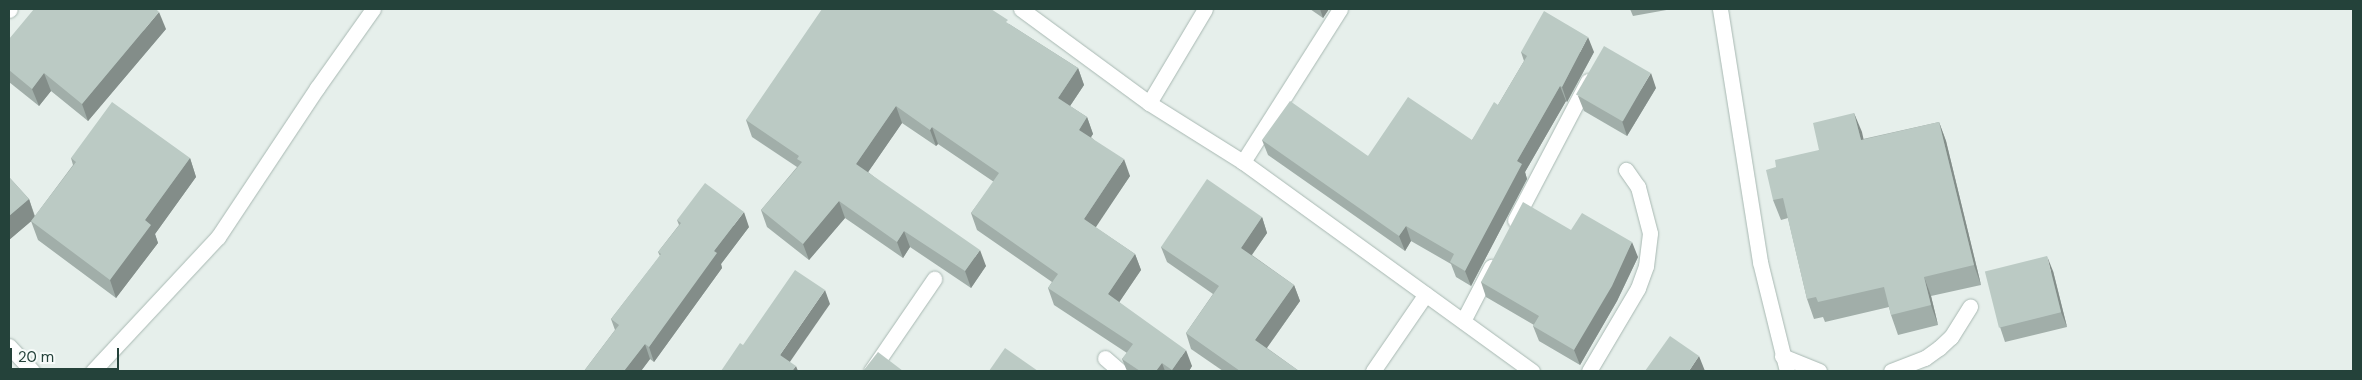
<!DOCTYPE html>
<style>
body{margin:0}
#map{position:relative;width:2362px;height:380px;overflow:hidden;background:#e6efeb;font-family:"DM Sans",sans-serif}
div>[style]{position:absolute}
.roads{filter:drop-shadow(0 0 1px #a8b8b2) drop-shadow(0 0 1px #a8b8b2)}
.minor>*{height:15px;margin:-7.5px;padding:0 7.5px;transform-origin:7.5px;border-radius:7.5px;background:#fff}
.wall>*{inset:0;background:#a1aea9}
.shaded-wall>*{inset:0;background:#838d89}
.building>*{inset:0;background:#bbcac4;transform-origin:0 0}
span{translate:-50% -50%;white-space:nowrap;text-align:center;line-height:1.15;-webkit-text-stroke:5px #f7fbf9;paint-order:stroke}
.frame{position:absolute;inset:0;border:10px solid #24423a;pointer-events:none}
.scale{position:absolute;left:10px;top:348px;width:109px;height:22px;box-sizing:border-box;border:2px solid #24423a;border-top:0;padding-left:6px;font-size:15px;line-height:18px;white-space:nowrap;color:#24423a;-webkit-text-stroke:4px #f7fbf9;paint-order:stroke}
</style>
<div id="map">
<div class="roads">
<div class="minor">
<div style="left:1021px;top:9px;width:159px;rotate:36.3deg"></div>
<div style="left:1149px;top:103px;width:111px;rotate:32.1deg"></div>
<div style="left:1243px;top:162px;width:357px;rotate:35.9deg"></div>
<div style="left:1720px;top:9px;width:256px;rotate:81deg"></div>
<div style="left:1760px;top:262px;width:112px;rotate:76.1deg"></div>
<div style="left:9px;top:10px;width:1px;rotate:-45deg"></div>
<div style="left:1149px;top:103px;width:109px;rotate:-59.2deg"></div>
<div style="left:1243px;top:162px;width:181px;rotate:-57.6deg"></div>
<div style="left:1515px;top:220px;width:157px;rotate:-62.3deg"></div>
<div style="left:1463px;top:321px;width:61px;rotate:-62.6deg"></div>
<div style="left:9px;top:346px;width:34px;rotate:47deg"></div>
<div style="left:1782px;top:356px;width:40px;rotate:22deg"></div>
<div style="left:1105px;top:358px;width:20px;rotate:41deg"></div>
<div style="left:93px;top:371px;width:183px;rotate:-47deg"></div>
<div style="left:218px;top:237px;width:179px;rotate:-56.4deg"></div>
<div style="left:317px;top:88px;width:97px;rotate:-54.7deg"></div>
<div style="left:871px;top:371px;width:112px;rotate:-55.6deg"></div>
<div style="left:1373px;top:371px;width:93px;rotate:-55.5deg"></div>
<div style="left:1589px;top:371px;width:96px;rotate:-59.4deg"></div>
<div style="left:1638px;top:288px;width:23px;rotate:-70deg"></div>
<div style="left:1646px;top:266px;width:33px;rotate:-83deg"></div>
<div style="left:1650px;top:233px;width:48px;rotate:-104.6deg"></div>
<div style="left:1638px;top:187px;width:21px;rotate:-125deg"></div>
<div style="left:1891px;top:371px;width:36px;rotate:-21deg"></div>
<div style="left:1925px;top:358px;width:17px;rotate:-36deg"></div>
<div style="left:1939px;top:348px;width:16px;rotate:-43deg"></div>
<div style="left:1951px;top:337px;width:36px;rotate:-58deg"></div>
</div>
</div>
<div class="wall">
<div style="clip-path:polygon(1310px 9px,1329px 9px,1323px 18px)"></div>
<div style="clip-path:polygon(1630px 9px,1672px 9px,1633px 16px)"></div>
<div style="clip-path:polygon(1009px 24px,1078px 68px,1084px 85px,1070px 106px,1087px 117px,1093px 134px,1091px 137px,1130px 176px,1095px 227px,1135px 254px,1141px 270px,1119px 302px,1192px 366px,1189px 371px,1127px 371px,1122px 359px,1127px 353px,1054px 305px,1048px 288px,1052px 282px,977px 230px,971px 213px,994px 182px,938px 144px,936px 146px,902px 123px,868px 172px,986px 266px,971px 288px,910px 247px,903px 258px,845px 218px,809px 260px,767px 227px,761px 210px,797px 167px,752px 137px,746px 120px)"></div>
<div style="clip-path:polygon(166px 29px,88px 121px,51px 91px,39px 106px,9px 82px,9px 39px)"></div>
<div style="clip-path:polygon(1521px 52px,1594px 52px,1567px 102px,1566px 101px,1525px 172px,1527px 179px,1471px 286px,1456px 277px,1451px 264px,1411px 241px,1405px 251px,1268px 155px,1262px 140px,1368px 156px,1472px 140px,1498px 105px,1524px 61px)"></div>
<div style="clip-path:polygon(1656px 88px,1627px 136px,1584px 111px,1578px 96px)"></div>
<div style="clip-path:polygon(1854px 113px,1863px 139px,1939px 122px,1946px 141px,1981px 285px,1931px 296px,1938px 325px,1898px 335px,1891px 315px,1889px 307px,1825px 322px,1823px 317px,1814px 319px,1807px 299px,1788px 218px,1781px 220px,1773px 200px,1819px 150px)"></div>
<div style="clip-path:polygon(71px 158px,190px 158px,196px 177px,155px 234px,158px 243px,116px 298px,38px 240px,31px 221px,9px 240px,9px 177px,29px 199px,35px 216px,73px 165px)"></div>
<div style="clip-path:polygon(1262px 217px,1267px 233px,1252px 255px,1294px 285px,1300px 301px,1267px 348px,1299px 371px,1223px 371px,1191px 349px,1186px 333px,1213px 294px,1167px 262px,1161px 247px)"></div>
<div style="clip-path:polygon(677px 220px,749px 227px,721px 264px,722px 268px,654px 362px,650px 359px,641px 371px,584px 371px,615px 330px,611px 319px,660px 256px,658px 252px,679px 225px)"></div>
<div style="clip-path:polygon(1571px 230px,1638px 257px,1617px 301px,1580px 365px,1539px 341px,1533px 326px,1534px 325px,1486px 297px,1481px 282px)"></div>
<div style="clip-path:polygon(2053px 271px,2067px 327px,2005px 342px,2000px 327px)"></div>
</div>
<div class="shaded-wall">
<div style="clip-path:polygon(1320px 9px,1329px 9px,1323px 18px)"></div>
<div style="clip-path:polygon(159px 12px,166px 29px,88px 121px,82px 104px)"></div>
<div style="clip-path:polygon(1588px 37px,1594px 52px,1567px 102px,1562px 87px)"></div>
<div style="clip-path:polygon(1078px 68px,1084px 85px,1064px 115px,1058px 98px)"></div>
<div style="clip-path:polygon(44px 73px,51px 91px,39px 106px,32px 89px)"></div>
<div style="clip-path:polygon(1651px 73px,1656px 88px,1627px 136px,1622px 121px)"></div>
<div style="clip-path:polygon(1560px 86px,1566px 101px,1525px 172px,1527px 179px,1471px 286px,1465px 271px,1517px 161px)"></div>
<div style="clip-path:polygon(896px 106px,902px 123px,862px 181px,856px 164px)"></div>
<div style="clip-path:polygon(1854px 113px,1862px 132px,1868px 160px,1861px 140px)"></div>
<div style="clip-path:polygon(1087px 117px,1093px 134px,1085px 146px,1079px 130px)"></div>
<div style="clip-path:polygon(1939px 122px,1946px 141px,1981px 285px,1974px 265px)"></div>
<div style="clip-path:polygon(932px 127px,938px 144px,936px 146px,930px 130px)"></div>
<div style="clip-path:polygon(190px 158px,196px 177px,155px 234px,158px 243px,116px 298px,110px 280px,145px 220px)"></div>
<div style="clip-path:polygon(1124px 159px,1130px 176px,1090px 236px,1084px 219px)"></div>
<div style="clip-path:polygon(29px 199px,35px 218px,9px 240px,9px 216px)"></div>
<div style="clip-path:polygon(839px 201px,845px 218px,809px 260px,803px 244px)"></div>
<div style="clip-path:polygon(744px 212px,749px 227px,721px 264px,722px 268px,654px 362px,649px 347px,714px 251px)"></div>
<div style="clip-path:polygon(1262px 217px,1267px 233px,1246px 263px,1241px 248px)"></div>
<div style="clip-path:polygon(1406px 226px,1411px 241px,1405px 251px,1399px 236px)"></div>
<div style="clip-path:polygon(904px 231px,910px 247px,903px 258px,897px 242px)"></div>
<div style="clip-path:polygon(1632px 242px,1638px 257px,1617px 301px,1580px 365px,1574px 350px)"></div>
<div style="clip-path:polygon(980px 250px,986px 266px,971px 288px,965px 271px)"></div>
<div style="clip-path:polygon(1135px 254px,1141px 270px,1114px 310px,1108px 294px)"></div>
<div style="clip-path:polygon(2047px 256px,2053px 271px,2067px 327px,2061px 312px)"></div>
<div style="clip-path:polygon(1924px 277px,1931px 296px,1938px 325px,1931px 305px)"></div>
<div style="clip-path:polygon(1294px 285px,1300px 301px,1261px 356px,1255px 340px)"></div>
<div style="clip-path:polygon(825px 290px,830px 304px,785px 369px,780px 355px)"></div>
<div style="clip-path:polygon(645px 344px,650px 359px,641px 371px,624px 371px)"></div>
<div style="clip-path:polygon(1186px 350px,1192px 366px,1189px 371px,1173px 371px,1172px 370px)"></div>
<div style="clip-path:polygon(1699px 356px,1705px 371px,1689px 371px)"></div>
<div style="clip-path:polygon(1162px 363px,1165px 371px,1156px 371px)"></div>
<div style="clip-path:polygon(796px 366px,798px 371px,792px 371px)"></div>
</div>
<div class="building">
<div style="clip-path:polygon(34px 9px,156px 9px,159px 12px,82px 104px,44px 73px,32px 89px,9px 70px,9px 39px)"></div>
<div style="clip-path:polygon(822px 9px,991px 9px,1008px 20px,1006px 22px,1078px 68px,1058px 98px,1087px 117px,1079px 130px,1124px 159px,1084px 219px,1135px 254px,1108px 294px,1186px 350px,1172px 370px,1162px 363px,1156px 371px,1140px 371px,1122px 359px,1133px 344px,1048px 288px,1058px 274px,971px 213px,999px 173px,932px 127px,930px 130px,896px 106px,856px 164px,980px 250px,965px 271px,904px 231px,897px 242px,839px 201px,803px 244px,761px 210px,802px 162px,797px 159px,799px 156px,746px 120px)"></div>
<div style="clip-path:polygon(1544px 11px,1588px 37px,1562px 87px,1560px 86px,1517px 161px,1522px 164px,1465px 271px,1450px 262px,1454px 254px,1406px 226px,1399px 236px,1262px 140px,1290px 101px,1368px 156px,1408px 97px,1472px 140px,1494px 102px,1498px 105px,1527px 56px,1521px 52px)"></div>
<div style="left:1604px;top:46px;width:54px;height:56px;rotate:30deg"></div>
<div style="clip-path:polygon(112px 102px,190px 158px,145px 220px,151px 225px,110px 280px,31px 221px,76px 162px,71px 158px)"></div>
<div style="clip-path:polygon(1854px 113px,1861px 140px,1939px 122px,1974px 265px,1924px 277px,1931px 305px,1891px 315px,1884px 287px,1818px 302px,1816px 297px,1807px 299px,1783px 198px,1773px 200px,1766px 170px,1776px 167px,1775px 160px,1819px 150px,1813px 123px)"></div>
<div style="clip-path:polygon(9px 177px,29px 199px,9px 216px)"></div>
<div style="clip-path:polygon(1207px 179px,1262px 217px,1241px 248px,1294px 285px,1255px 340px,1299px 371px,1240px 371px,1186px 333px,1219px 286px,1161px 247px)"></div>
<div style="clip-path:polygon(705px 183px,744px 212px,714px 251px,717px 253px,649px 347px,645px 344px,624px 371px,584px 371px,619px 325px,611px 319px,661px 254px,658px 252px,681px 223px,677px 220px)"></div>
<div style="clip-path:polygon(1523px 202px,1571px 230px,1582px 213px,1632px 242px,1612px 286px,1574px 350px,1533px 326px,1539px 316px,1481px 282px)"></div>
<div style="left:2047px;top:256px;width:58px;height:64px;rotate:76deg"></div>
<div style="clip-path:polygon(795px 270px,825px 290px,780px 355px,796px 366px,792px 371px,721px 371px,740px 343px,743px 345px)"></div>
<div style="clip-path:polygon(1670px 336px,1699px 356px,1689px 371px,1645px 371px)"></div>
<div style="clip-path:polygon(1005px 348px,1038px 371px,989px 371px)"></div>
<div style="clip-path:polygon(878px 352px,903px 371px,863px 371px)"></div>
</div>
<div class="frame"></div>
<div class="scale">20 m</div>
</div>
